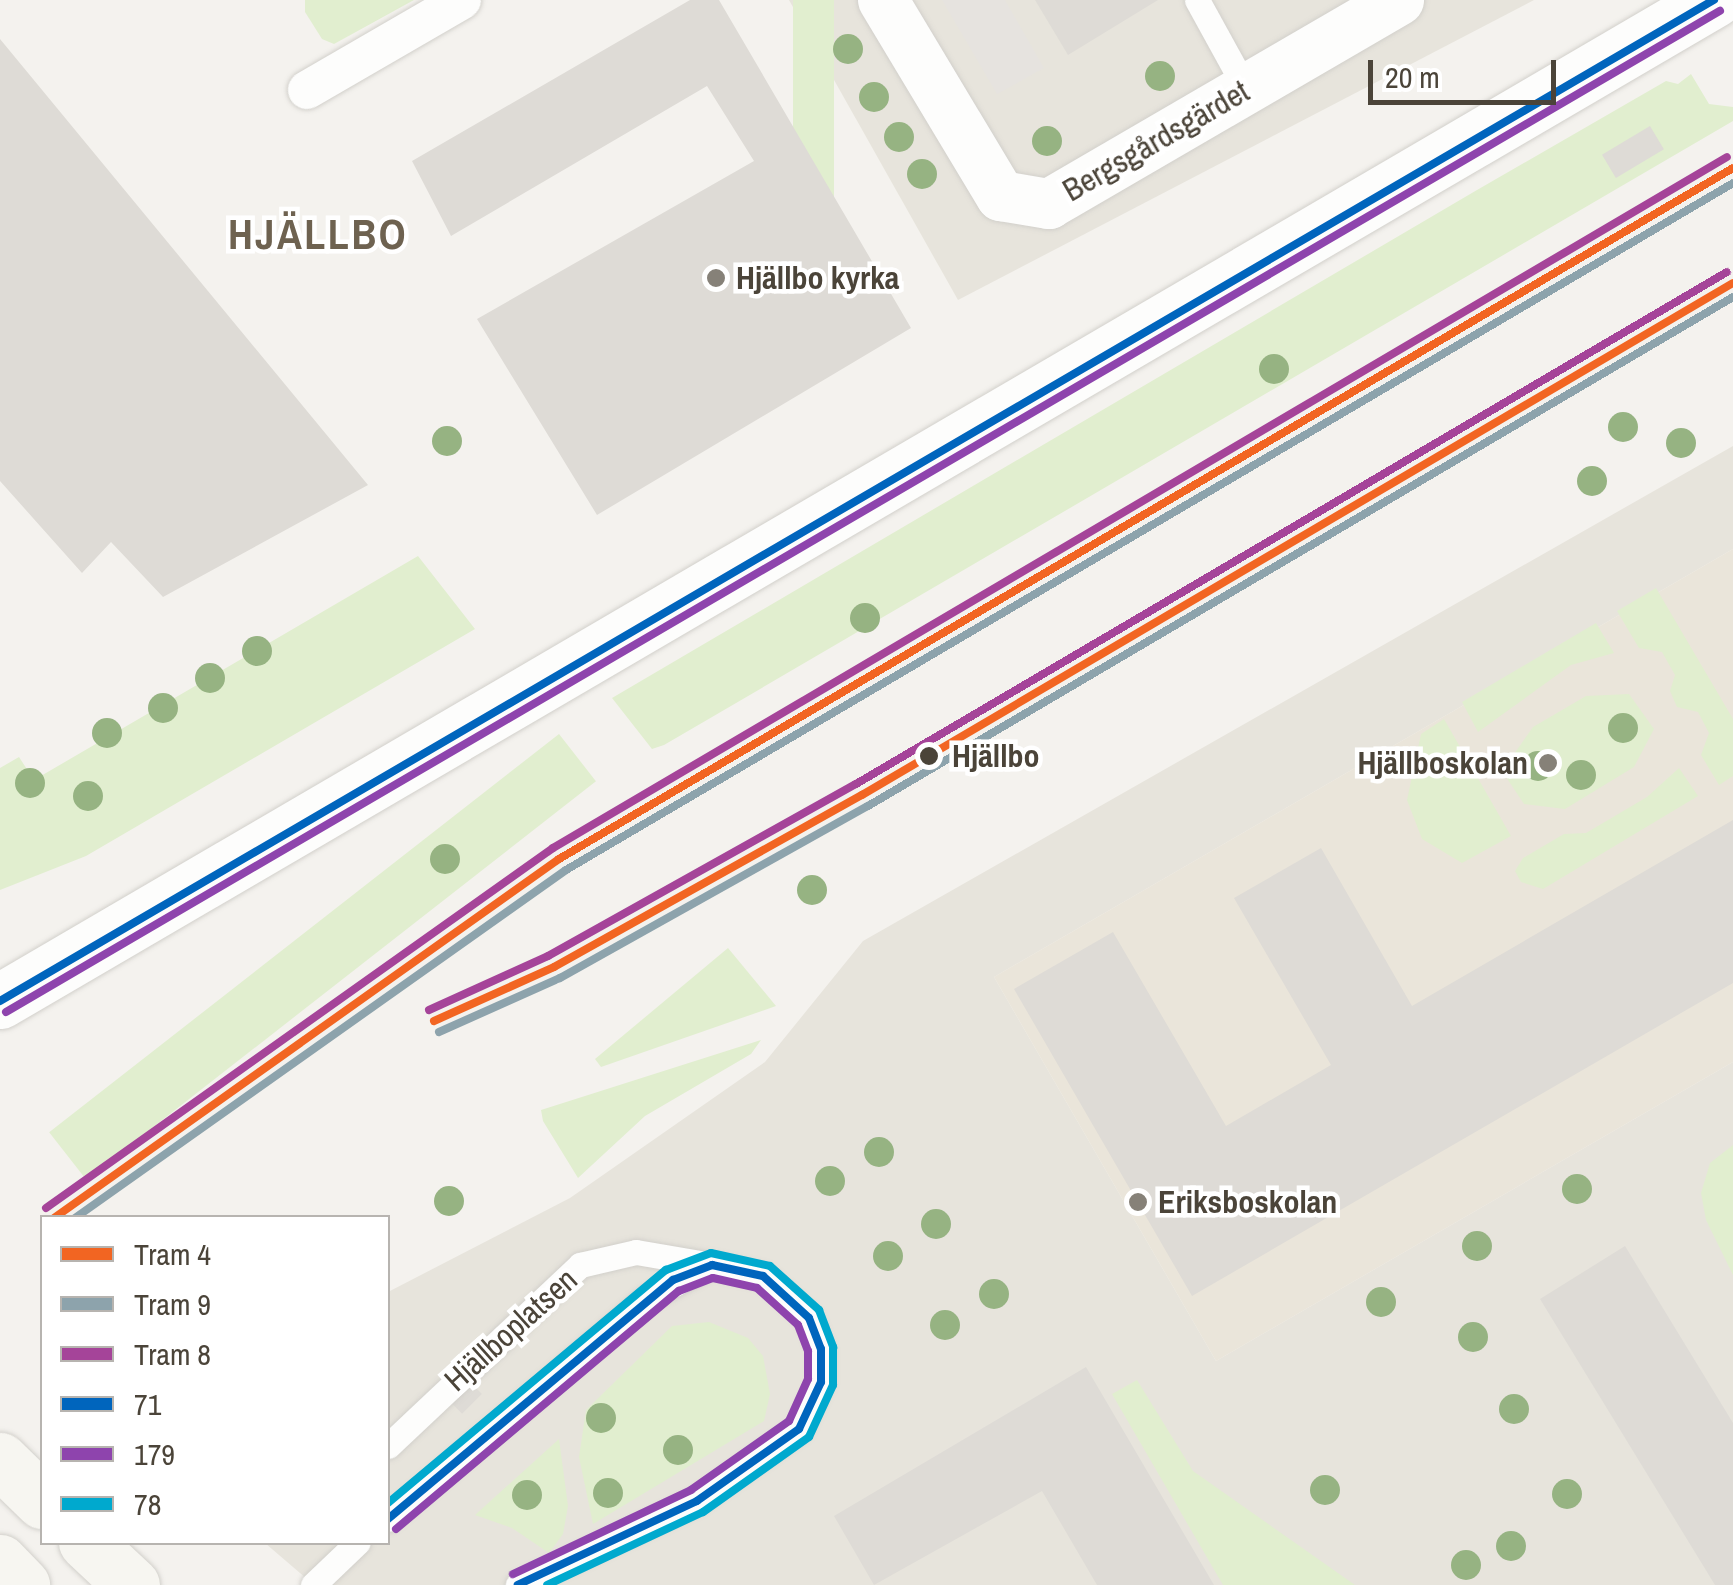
<!DOCTYPE html>
<meta charset="utf-8">
<style>
body{margin:0}
#map{position:relative;width:1733px;height:1585px;overflow:hidden;background:#f4f2ee;font-family:"Archivo Narrow",sans-serif}
div>[style]{position:absolute}
.residential>*{inset:0;background:#e7e4dc}
.education>*{inset:0;background:#eae5da}
.green>*{inset:0;background:#e1eecf;transform-origin:0 0}
.parking>*{inset:0;background:#e6e3df}
.building>*{inset:0;background:#dedbd6;transform-origin:0 0}
.roads{filter:drop-shadow(0 0 2px #d2d0cb) drop-shadow(0 0 2px #d2d0cb)}
.service>*{height:25px;margin:-12.5px;padding:0 12.5px;transform-origin:12.5px;border-radius:12.5px;background:#fdfdfc}
.pedestrian>*{height:38px;margin:-19px;padding:0 19px;transform-origin:19px;border-radius:19px;background:#fdfdfc}
.minor>*{height:50px;margin:-25px;padding:0 25px;transform-origin:25px;border-radius:25px;background:#fdfdfc}
.tertiary>*{height:55px;margin:-27.5px;padding:0 27.5px;transform-origin:27.5px;border-radius:27.5px;background:#fdfdfc}
.secondary>*{height:55px;margin:-27.5px;padding:0 27.5px;transform-origin:27.5px;border-radius:27.5px;background:#f7f6f1}
.bus-1>*{height:8px;margin:-4px;padding:0 4px;transform-origin:4px;border-radius:4px;background:#0065bd}
.bus-2>*{height:8px;margin:-4px;padding:0 4px;transform-origin:4px;border-radius:4px;background:#8e44ad}
.bus-3>*{height:8px;margin:-4px;padding:0 4px;transform-origin:4px;border-radius:4px;background:#00a9ce}
.tram-1>*{height:8px;margin:-4px;padding:0 4px;transform-origin:4px;border-radius:4px;background:#f26522}
.tram-2>*{height:8px;margin:-4px;padding:0 4px;transform-origin:4px;border-radius:4px;background:#8da3ac}
.tram-3>*{height:8px;margin:-4px;padding:0 4px;transform-origin:4px;border-radius:4px;background:#a54499}
.trees>*{width:30px;height:30px;margin:-15px;border-radius:50%;background:#96b382}
.dots>*{width:28px;height:28px;translate:-50% -50%;box-sizing:border-box;border:5px solid #fff;border-radius:50%}
span{translate:-50% -50%;white-space:nowrap;text-align:center;line-height:1.15;-webkit-text-stroke:9px #fff;paint-order:stroke}
.street-label{font-size:32px;color:#4b4439}
.poi-label{font-size:32px;color:#4b4439;font-weight:700}
.left{translate:0 -50%;text-align:left}
.right{translate:-100% -50%;text-align:right}
.stop-label{font-size:32px;color:#4b4439;font-weight:700}
.district-label{font-size:42px;color:#6e6250;font-weight:700;letter-spacing:2.5px}
.legend{position:absolute;left:40px;top:1215px;width:350px;height:330px;box-sizing:border-box;background:#fff;border:2px solid #b7b4b0;margin:0;padding:12px 18px;list-style:none;font-size:30px;color:#4b4439}
.legend li{display:flex;align-items:center;gap:20px;height:50px}
.legend b{width:50px;border:2px solid #b7b4b0}
.scale{position:absolute;left:1368px;top:60px;width:188px;height:45px;box-sizing:border-box;border:5px solid #4b4439;border-top:0;padding-left:12px;font-size:30px;line-height:35px;white-space:nowrap;color:#4b4439;-webkit-text-stroke:8px #fff;paint-order:stroke}
</style>
<div id="map">
<div class="residential">
<div style="clip-path:polygon(789px 0,1534px 0,958px 300px)"></div>
<div style="clip-path:polygon(1733px 446px,1733px 549px,994px 977px,1216px 1361px,1733px 1062px,1733px 1585px,314px 1585px,265px 1543px,388px 1542px,388px 1292px,570px 1198px,765px 1062px,863px 941px)"></div>
</div>
<div class="education">
<div style="clip-path:polygon(1733px 549px,1733px 1062px,1216px 1361px,994px 977px)"></div>
</div>
<div class="green">
<div style="clip-path:polygon(414px 0,334px 44px,322px 39px,305px 12px,305px 0)"></div>
<div style="left:793px;top:0;width:41px;height:263px"></div>
<div style="clip-path:polygon(1691px 74px,1709px 104px,1733px 107px,1733px 121px,664px 745px,652px 749px,612px 698px,1477px 190px,1666px 81px,1678px 84px)"></div>
<div style="clip-path:polygon(418px 556px,475px 629px,86px 856px,0 890px,0 768px,19px 757px,34px 780px)"></div>
<div style="clip-path:polygon(1656px 588px,1733px 719px,1733px 776px,1719px 785px,1701px 755px,1709px 733px,1698px 712px,1677px 707px,1670px 691px,1675px 675px,1662px 652px,1639px 648px,1617px 611px)"></div>
<div style="clip-path:polygon(1596px 623px,1614px 653px,1571px 665px,1478px 732px,1462px 702px)"></div>
<div style="clip-path:polygon(1629px 694px,1654px 729px,1634px 767px,1565px 809px,1524px 804px,1502px 771px,1533px 727px,1586px 696px)"></div>
<div style="clip-path:polygon(1444px 719px,1511px 836px,1462px 863px,1422px 839px,1407px 800px,1421px 734px)"></div>
<div style="left:559px;top:734px;width:60px;height:647px;rotate:52deg"></div>
<div style="clip-path:polygon(1679px 768px,1698px 796px,1543px 889px,1521px 882px,1515px 871px,1523px 858px,1564px 834px,1586px 833px,1647px 797px)"></div>
<div style="clip-path:polygon(728px 948px,776px 1006px,601px 1067px,595px 1059px)"></div>
<div style="clip-path:polygon(761px 1040px,751px 1054px,645px 1116px,578px 1178px,543px 1121px,541px 1110px)"></div>
<div style="clip-path:polygon(1733px 1145px,1733px 1275px,1706px 1220px,1701px 1193px,1710px 1163px)"></div>
<div style="clip-path:polygon(709px 1322px,748px 1338px,763px 1356px,770px 1394px,764px 1421px,593px 1524px,579px 1457px,586px 1410px,672px 1326px)"></div>
<div style="clip-path:polygon(1137px 1380px,1193px 1471px,1355px 1585px,1223px 1585px,1112px 1394px)"></div>
<div style="clip-path:polygon(559px 1439px,568px 1506px,563px 1534px,549px 1553px,512px 1528px,475px 1515px)"></div>
</div>
<div class="parking">
<div style="clip-path:polygon(942px 0,1005px 0,1044px 68px,997px 94px)"></div>
</div>
<div class="building">
<div style="clip-path:polygon(690px 0,719px 0,911px 328px,597px 515px,477px 319px,754px 161px,707px 86px,451px 236px,412px 161px)"></div>
<div style="clip-path:polygon(1035px 0,1158px 0,1068px 55px)"></div>
<div style="clip-path:polygon(0 39px,368px 485px,163px 597px,111px 542px,82px 573px,0 481px)"></div>
<div style="left:1650px;top:126px;width:27px;height:56px;rotate:59deg"></div>
<div style="clip-path:polygon(1733px 820px,1733px 983px,1192px 1296px,1014px 989px,1113px 932px,1226px 1126px,1331px 1065px,1234px 898px,1321px 848px,1412px 1006px)"></div>
<div style="clip-path:polygon(1625px 1246px,1733px 1423px,1733px 1585px,1715px 1585px,1540px 1299px)"></div>
<div style="clip-path:polygon(1086px 1367px,1214px 1585px,1097px 1585px,1042px 1491px,874px 1585px,834px 1516px)"></div>
<div style="left:472px;top:1384px;width:14px;height:28px;rotate:45deg"></div>
</div>
<div class="roads">
<div class="service">
<div style="left:1197px;top:0;width:102px;rotate:61.2deg"></div>
<div style="left:388px;top:1446px;width:264px;rotate:-43.3deg"></div>
<div style="left:580px;top:1265px;width:57px;rotate:-13.1deg"></div>
<div style="left:636px;top:1252px;width:77px;rotate:9.7deg"></div>
<div style="left:712px;top:1265px;width:52px;rotate:12.2deg"></div>
<div style="left:763px;top:1276px;width:62px;rotate:42.4deg"></div>
<div style="left:809px;top:1318px;width:33px;rotate:69deg"></div>
<div style="left:821px;top:1349px;width:33px;rotate:90deg"></div>
<div style="left:821px;top:1382px;width:52px;rotate:115.1deg"></div>
<div style="left:799px;top:1429px;width:125px;rotate:144.8deg"></div>
<div style="left:697px;top:1501px;width:198px;rotate:154.9deg"></div>
<div style="left:388px;top:1519px;width:339px;rotate:-40.5deg"></div>
<div style="left:646px;top:1299px;width:70px;rotate:-28deg"></div>
<div style="left:313px;top:1585px;width:62px;rotate:-43.7deg"></div>
</div>
<div class="pedestrian">
<div style="left:307px;top:90px;width:179px;rotate:-30.1deg"></div>
</div>
<div class="minor">
<div style="left:883px;top:0;width:229px;rotate:59deg"></div>
<div style="left:1001px;top:196px;width:49px;rotate:9.5deg"></div>
<div style="left:1049px;top:204px;width:405px;rotate:-30.2deg"></div>
</div>
<div class="tertiary">
<div style="left:0;top:1001px;width:1985px;rotate:-30.29deg"></div>
</div>
<div class="secondary">
<div style="left:0;top:1460px;width:59px;rotate:44.3deg"></div>
<div style="left:86px;top:1542px;width:63px;rotate:43.1deg"></div>
<div style="left:0;top:1562px;width:32px;rotate:46deg"></div>
</div>
</div>
<div class="bus-1">
<div style="left:0;top:1001px;width:1985px;rotate:-30.29deg"></div>
<div style="left:388px;top:1519px;width:372px;rotate:-40deg"></div>
<div style="left:673px;top:1280px;width:42px;rotate:-21deg"></div>
<div style="left:712px;top:1265px;width:52px;rotate:12.2deg"></div>
<div style="left:763px;top:1276px;width:62px;rotate:42.4deg"></div>
<div style="left:809px;top:1318px;width:33px;rotate:69deg"></div>
<div style="left:821px;top:1349px;width:33px;rotate:90deg"></div>
<div style="left:821px;top:1382px;width:52px;rotate:115.1deg"></div>
<div style="left:799px;top:1429px;width:125px;rotate:144.8deg"></div>
<div style="left:697px;top:1501px;width:198px;rotate:154.9deg"></div>
</div>
<div class="bus-2">
<div style="left:6px;top:1012px;width:1985px;rotate:-30.29deg"></div>
<div style="left:396px;top:1529px;width:370px;rotate:-40.1deg"></div>
<div style="left:679px;top:1291px;width:36px;rotate:-21deg"></div>
<div style="left:713px;top:1278px;width:45px;rotate:12.8deg"></div>
<div style="left:757px;top:1288px;width:55px;rotate:42.1deg"></div>
<div style="left:798px;top:1325px;width:28px;rotate:69deg"></div>
<div style="left:808px;top:1351px;width:28px;rotate:90deg"></div>
<div style="left:808px;top:1379px;width:46px;rotate:114.3deg"></div>
<div style="left:789px;top:1421px;width:120px;rotate:144.9deg"></div>
<div style="left:691px;top:1490px;width:197px;rotate:154.7deg"></div>
</div>
<div class="bus-3">
<div style="left:388px;top:1503px;width:363px;rotate:-40deg"></div>
<div style="left:666px;top:1270px;width:48px;rotate:-20.7deg"></div>
<div style="left:711px;top:1253px;width:60px;rotate:12.4deg"></div>
<div style="left:770px;top:1266px;width:66px;rotate:41.9deg"></div>
<div style="left:819px;top:1310px;width:40px;rotate:69deg"></div>
<div style="left:833px;top:1347px;width:38px;rotate:90deg"></div>
<div style="left:833px;top:1385px;width:57px;rotate:114.8deg"></div>
<div style="left:809px;top:1437px;width:130px;rotate:144.7deg"></div>
<div style="left:703px;top:1512px;width:172px;rotate:154.9deg"></div>
</div>
<div class="tram-1">
<div style="left:434px;top:1021px;width:132px;rotate:-24.2deg"></div>
<div style="left:554px;top:967px;width:353px;rotate:-29.2deg"></div>
<div style="left:862px;top:795px;width:1010px;rotate:-30.45deg"></div>
<div style="left:54px;top:1218px;width:620px;rotate:-35.41deg"></div>
<div style="left:559px;top:859px;width:1362px;rotate:-30.48deg"></div>
</div>
<div class="tram-2">
<div style="left:439px;top:1032px;width:133px;rotate:-24.1deg"></div>
<div style="left:560px;top:978px;width:353px;rotate:-29.2deg"></div>
<div style="left:868px;top:806px;width:1004px;rotate:-30.47deg"></div>
<div style="left:75px;top:1218px;width:602px;rotate:-35.33deg"></div>
<div style="left:566px;top:870px;width:1354px;rotate:-30.48deg"></div>
</div>
<div class="tram-3">
<div style="left:429px;top:1010px;width:131px;rotate:-24.4deg"></div>
<div style="left:548px;top:956px;width:353px;rotate:-29.2deg"></div>
<div style="left:856px;top:784px;width:1010px;rotate:-30.45deg"></div>
<div style="left:46px;top:1208px;width:622px;rotate:-35.38deg"></div>
<div style="left:553px;top:848px;width:1362px;rotate:-30.48deg"></div>
</div>
<div class="trees">
<div style="left:848px;top:49px"></div>
<div style="left:1160px;top:76px"></div>
<div style="left:874px;top:97px"></div>
<div style="left:899px;top:137px"></div>
<div style="left:1047px;top:141px"></div>
<div style="left:922px;top:174px"></div>
<div style="left:1274px;top:369px"></div>
<div style="left:1623px;top:427px"></div>
<div style="left:447px;top:441px"></div>
<div style="left:1681px;top:443px"></div>
<div style="left:1592px;top:481px"></div>
<div style="left:865px;top:618px"></div>
<div style="left:257px;top:651px"></div>
<div style="left:210px;top:678px"></div>
<div style="left:163px;top:708px"></div>
<div style="left:1623px;top:728px"></div>
<div style="left:107px;top:733px"></div>
<div style="left:1538px;top:766px"></div>
<div style="left:1581px;top:775px"></div>
<div style="left:30px;top:783px"></div>
<div style="left:88px;top:796px"></div>
<div style="left:445px;top:859px"></div>
<div style="left:812px;top:890px"></div>
<div style="left:879px;top:1152px"></div>
<div style="left:830px;top:1181px"></div>
<div style="left:1577px;top:1189px"></div>
<div style="left:449px;top:1201px"></div>
<div style="left:936px;top:1224px"></div>
<div style="left:1477px;top:1246px"></div>
<div style="left:888px;top:1256px"></div>
<div style="left:994px;top:1294px"></div>
<div style="left:1381px;top:1302px"></div>
<div style="left:945px;top:1325px"></div>
<div style="left:1473px;top:1337px"></div>
<div style="left:1514px;top:1409px"></div>
<div style="left:601px;top:1418px"></div>
<div style="left:678px;top:1450px"></div>
<div style="left:1325px;top:1490px"></div>
<div style="left:608px;top:1493px"></div>
<div style="left:1567px;top:1494px"></div>
<div style="left:527px;top:1495px"></div>
<div style="left:1511px;top:1546px"></div>
<div style="left:1466px;top:1565px"></div>
</div>
<div class="dots">
<div style="left:716px;top:278px;background:#868178"></div>
<div style="left:929px;top:756px;background:#4b4439"></div>
<div style="left:1548px;top:763px;background:#868178"></div>
<div style="left:1138px;top:1202px;background:#868178"></div>
</div>
<div class="street-label">
<span style="left:1156px;top:141px;rotate:-30deg">Bergsgårdsgärdet</span>
<span style="left:511px;top:1330px;rotate:-42deg">Hjällboplatsen</span>
</div>
<div class="poi-label">
<span class="left" style="left:736px;top:278px">Hjällbo kyrka</span>
<span class="right" style="left:1528px;top:763px">Hjällboskolan</span>
<span class="left" style="left:1158px;top:1202px">Eriksboskolan</span>
</div>
<div class="stop-label">
<span class="left" style="left:952px;top:756px">Hjällbo</span>
</div>
<div class="district-label">
<span style="left:318px;top:234px">HJÄLLBO</span>
</div>
<ul class="legend">
<li><b style="height:12px;background:#f26522"></b>Tram 4</li>
<li><b style="height:12px;background:#8da3ac"></b>Tram 9</li>
<li><b style="height:12px;background:#a54499"></b>Tram 8</li>
<li><b style="height:12px;background:#0065bd"></b>71</li>
<li><b style="height:12px;background:#8e44ad"></b>179</li>
<li><b style="height:12px;background:#00a9ce"></b>78</li>
</ul>
<div class="scale">20 m</div>
</div>
